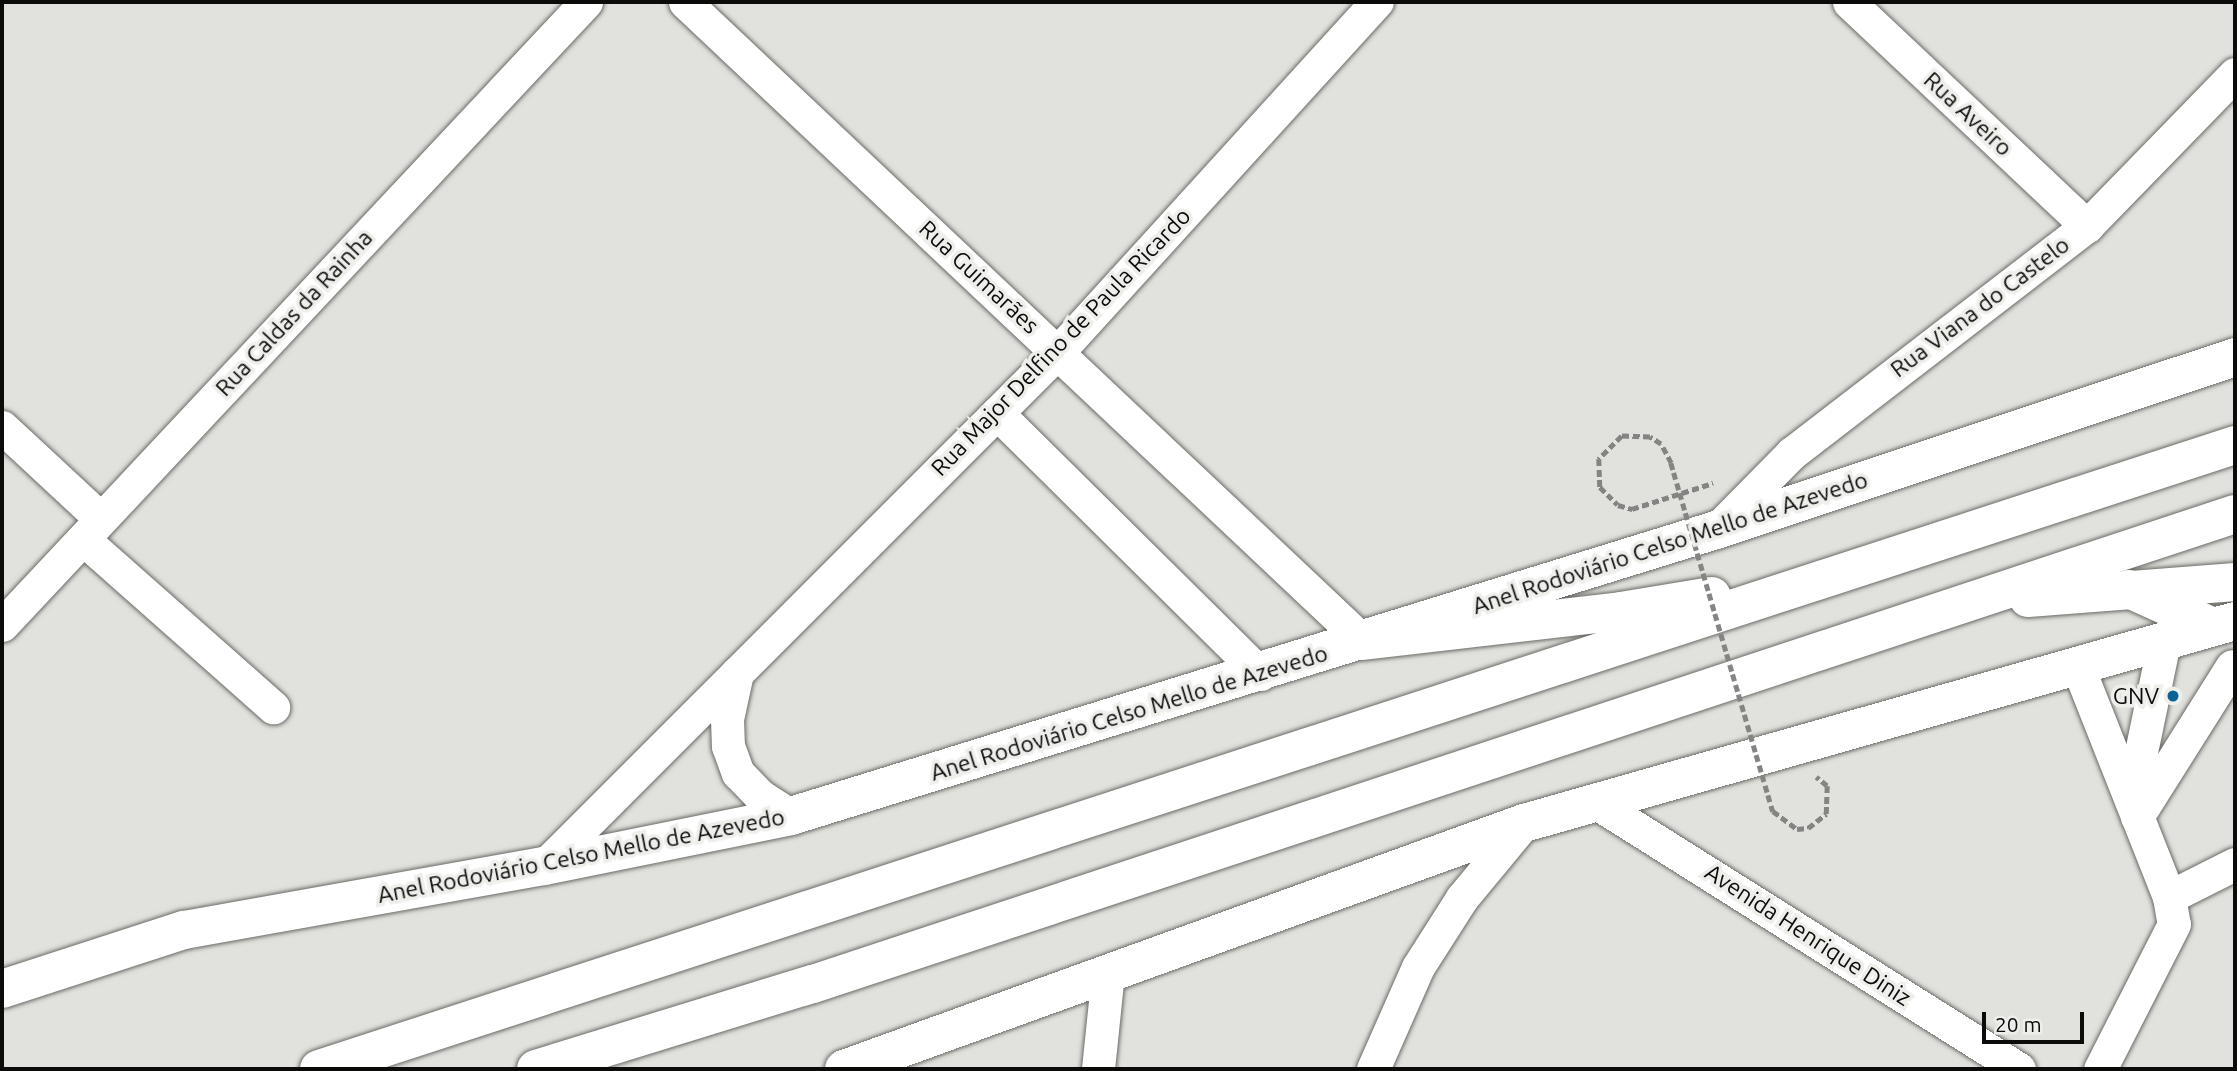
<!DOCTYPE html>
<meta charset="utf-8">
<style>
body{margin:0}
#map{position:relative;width:2237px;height:1071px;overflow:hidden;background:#e1e1dd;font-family:Ubuntu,sans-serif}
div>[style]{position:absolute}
.path>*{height:4.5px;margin-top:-2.25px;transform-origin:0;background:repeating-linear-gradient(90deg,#848482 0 7px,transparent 0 10.5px)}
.roads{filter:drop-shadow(0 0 2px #6a6a66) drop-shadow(0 0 2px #6a6a66)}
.minor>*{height:33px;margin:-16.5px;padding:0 16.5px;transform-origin:16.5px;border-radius:16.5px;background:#fff}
.major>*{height:38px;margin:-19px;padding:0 19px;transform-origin:19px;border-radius:19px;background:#fff}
.highway>*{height:38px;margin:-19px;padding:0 19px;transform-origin:19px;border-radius:19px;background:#fff}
.path-bridge>*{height:4.5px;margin-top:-2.25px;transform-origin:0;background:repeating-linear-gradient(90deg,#848482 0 7px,transparent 0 10.5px)}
.dots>*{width:19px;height:19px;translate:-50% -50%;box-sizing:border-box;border:4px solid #eeeeeb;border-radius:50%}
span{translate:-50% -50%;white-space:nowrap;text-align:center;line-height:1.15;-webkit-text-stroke:7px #eeeeeb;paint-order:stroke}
.street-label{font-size:23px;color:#0b0b0a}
.poi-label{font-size:23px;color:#0b0b0a}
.right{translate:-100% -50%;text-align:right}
.frame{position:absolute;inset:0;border:4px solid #0b0b0a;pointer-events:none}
.scale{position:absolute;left:1982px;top:1012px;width:102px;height:32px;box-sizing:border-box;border:4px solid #0b0b0a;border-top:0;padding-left:9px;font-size:21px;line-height:24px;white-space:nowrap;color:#0b0b0a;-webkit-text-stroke:5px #eeeeeb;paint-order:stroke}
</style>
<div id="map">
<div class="path">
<div style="left:1671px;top:463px;width:21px;rotate:-118deg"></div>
<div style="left:1661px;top:444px;width:13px;rotate:-148deg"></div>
<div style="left:1650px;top:437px;width:28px;rotate:-178deg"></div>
<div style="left:1622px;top:436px;width:33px;rotate:135deg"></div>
<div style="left:1599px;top:459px;width:28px;rotate:88deg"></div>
<div style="left:1600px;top:487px;width:25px;rotate:45deg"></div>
<div style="left:1618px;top:505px;width:15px;rotate:16deg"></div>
<div style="left:1632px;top:509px;width:85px;rotate:-17.8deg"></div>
<div style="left:1773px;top:811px;width:30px;rotate:37deg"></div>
<div style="left:1797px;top:829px;width:11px;rotate:-5deg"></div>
<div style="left:1808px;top:828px;width:23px;rotate:-38deg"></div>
<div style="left:1826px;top:814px;width:28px;rotate:-88deg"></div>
<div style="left:1827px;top:786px;width:14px;rotate:-141deg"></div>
</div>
<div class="roads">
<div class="minor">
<div style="left:685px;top:2px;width:932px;rotate:43.3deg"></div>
<div style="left:1849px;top:2px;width:327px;rotate:43.3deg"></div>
<div style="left:997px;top:413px;width:371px;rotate:44.7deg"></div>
<div style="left:2px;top:427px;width:135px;rotate:42.9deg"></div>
<div style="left:1716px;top:530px;width:108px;rotate:-45.4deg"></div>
<div style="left:1792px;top:453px;width:372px;rotate:-37.6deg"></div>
<div style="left:2087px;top:226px;width:212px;rotate:-45.8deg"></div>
<div style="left:83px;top:539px;width:254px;rotate:41.5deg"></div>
<div style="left:2px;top:625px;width:854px;rotate:-46.85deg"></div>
<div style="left:2078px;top:667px;width:247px;rotate:68.4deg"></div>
<div style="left:2169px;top:897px;width:27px;rotate:80deg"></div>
<div style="left:2174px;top:924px;width:163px;rotate:117deg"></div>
<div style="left:737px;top:673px;width:47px;rotate:102.3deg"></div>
<div style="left:727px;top:719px;width:27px;rotate:88deg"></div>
<div style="left:728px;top:746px;width:29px;rotate:70deg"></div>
<div style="left:738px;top:773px;width:30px;rotate:46deg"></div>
<div style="left:759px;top:795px;width:38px;rotate:33deg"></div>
<div style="left:2131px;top:800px;width:161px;rotate:-78.2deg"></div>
<div style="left:1595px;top:802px;width:501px;rotate:32.2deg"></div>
<div style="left:2137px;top:817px;width:178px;rotate:-57.8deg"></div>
<div style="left:544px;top:866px;width:727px;rotate:-45deg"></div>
<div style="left:1058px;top:352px;width:474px;rotate:-47.7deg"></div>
<div style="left:2169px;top:897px;width:74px;rotate:-26.6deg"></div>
<div style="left:1098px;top:1069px;width:97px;rotate:-84.1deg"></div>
<div style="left:1373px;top:1069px;width:111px;rotate:-66.2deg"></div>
<div style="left:1418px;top:967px;width:82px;rotate:-57.5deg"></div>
<div style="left:1462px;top:898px;width:97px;rotate:-50.4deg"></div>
</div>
<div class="major">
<div style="left:2px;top:989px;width:191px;rotate:-18deg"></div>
<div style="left:184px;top:930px;width:366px;rotate:-10.1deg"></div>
<div style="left:544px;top:866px;width:252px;rotate:-11.4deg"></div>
<div style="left:791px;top:816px;width:968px;rotate:-17.18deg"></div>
<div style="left:1716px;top:530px;width:547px;rotate:-18.43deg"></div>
<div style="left:844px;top:1069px;width:723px;rotate:-19.89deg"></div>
<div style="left:1524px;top:823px;width:739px;rotate:-15.86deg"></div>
</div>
<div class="highway">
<div style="left:2129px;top:589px;width:92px;rotate:24.3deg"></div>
<div style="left:2028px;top:598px;width:208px;rotate:-4.4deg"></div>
<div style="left:1363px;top:641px;width:260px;rotate:-6.6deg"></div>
<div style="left:1621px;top:611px;width:92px;rotate:-9.4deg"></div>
<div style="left:319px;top:1069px;width:2015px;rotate:-18.04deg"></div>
<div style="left:536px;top:1069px;width:290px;rotate:-17.1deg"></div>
<div style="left:813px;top:984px;width:1498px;rotate:-18.29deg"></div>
</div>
</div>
<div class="path-bridge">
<div style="left:1671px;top:463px;width:363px;rotate:73.7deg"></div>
</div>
<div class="dots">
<div style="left:2173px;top:696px;background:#076494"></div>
</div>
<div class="street-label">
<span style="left:1968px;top:114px;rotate:43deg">Rua Aveiro</span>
<span style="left:979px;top:277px;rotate:43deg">Rua Guimarães</span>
<span style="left:1980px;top:307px;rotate:-37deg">Rua Viana do Castelo</span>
<span style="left:294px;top:313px;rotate:-47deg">Rua Caldas da Rainha</span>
<span style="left:1061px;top:342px;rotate:-46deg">Rua Major Delfino de Paula Ricardo</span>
<span style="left:1670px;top:543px;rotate:-18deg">Anel Rodoviário Celso Mello de Azevedo</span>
<span style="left:1129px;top:713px;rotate:-17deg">Anel Rodoviário Celso Mello de Azevedo</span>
<span style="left:581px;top:856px;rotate:-11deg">Anel Rodoviário Celso Mello de Azevedo</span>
<span style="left:1808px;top:935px;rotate:33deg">Avenida Henrique Diniz</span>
</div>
<div class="poi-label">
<span class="right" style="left:2159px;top:696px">GNV</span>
</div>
<div class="frame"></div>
<div class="scale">20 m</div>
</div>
